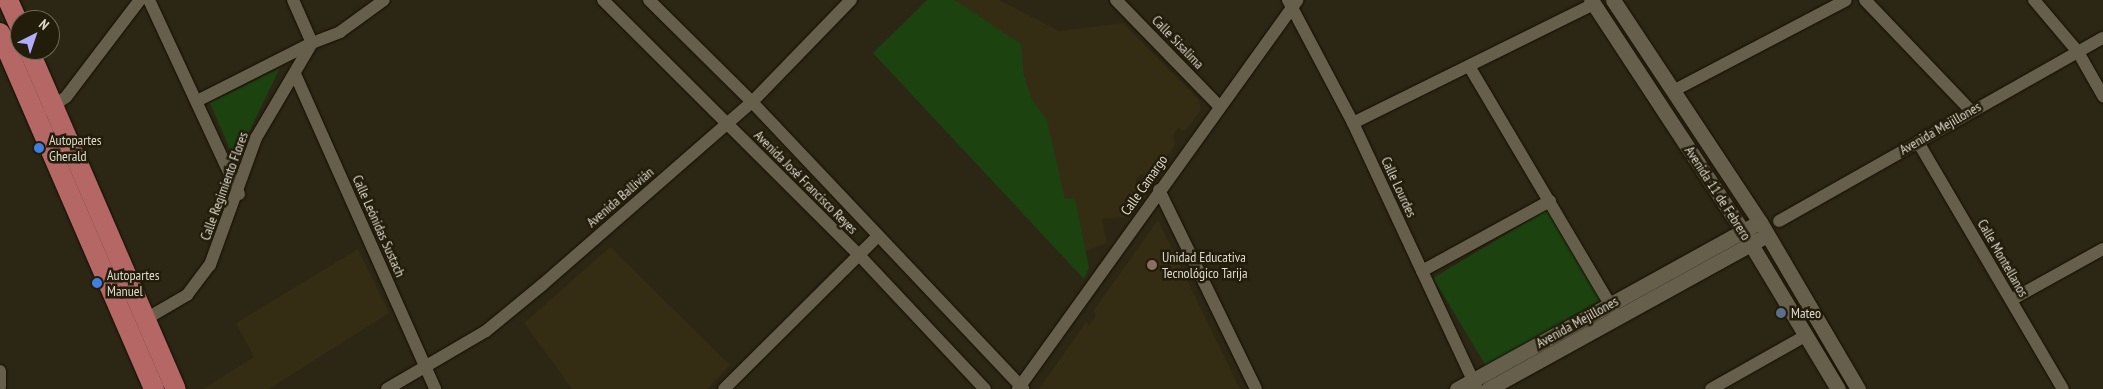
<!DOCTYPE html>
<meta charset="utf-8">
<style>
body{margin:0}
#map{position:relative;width:2103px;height:389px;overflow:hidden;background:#2c2614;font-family:"PT Sans Narrow",sans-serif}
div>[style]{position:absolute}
.built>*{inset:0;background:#342c13}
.green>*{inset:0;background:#1c4210;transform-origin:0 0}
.roads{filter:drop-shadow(0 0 1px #140e01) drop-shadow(0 0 1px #140e01)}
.minor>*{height:12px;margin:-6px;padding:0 6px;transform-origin:6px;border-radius:6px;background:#665f4b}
.tertiary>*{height:15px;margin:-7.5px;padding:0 7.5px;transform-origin:7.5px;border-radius:7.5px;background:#665f4b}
.trunk>*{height:20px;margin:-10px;padding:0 10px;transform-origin:10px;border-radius:10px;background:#b46764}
.dots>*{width:14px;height:14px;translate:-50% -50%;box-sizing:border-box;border:2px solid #221c0a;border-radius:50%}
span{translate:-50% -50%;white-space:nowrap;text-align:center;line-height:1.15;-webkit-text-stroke:5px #221c0a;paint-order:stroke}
.street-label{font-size:14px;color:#dedacf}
.poi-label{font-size:14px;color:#dedacf}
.left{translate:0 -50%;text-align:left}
.north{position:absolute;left:10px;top:10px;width:50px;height:50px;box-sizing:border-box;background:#221c0a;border:1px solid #6d6859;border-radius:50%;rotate:41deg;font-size:14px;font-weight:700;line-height:20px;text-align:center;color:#dedacf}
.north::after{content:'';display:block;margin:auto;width:18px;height:22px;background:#b1adfa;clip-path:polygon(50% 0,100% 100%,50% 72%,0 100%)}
</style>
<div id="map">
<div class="built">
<div style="clip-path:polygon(927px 0,999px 0,1059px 31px,1123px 23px,1199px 100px,1201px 110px,1185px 131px,1178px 128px,1173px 135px,1175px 145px,1152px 179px,1141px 174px,1136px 179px,1137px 202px,1126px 217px,1102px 219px,1107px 243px,1086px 251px,1089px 268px,1084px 279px,873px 53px)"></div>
<div style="clip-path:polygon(1158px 220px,1240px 389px,1039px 389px,1086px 322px,1089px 325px,1096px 316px,1094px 310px)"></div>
<div style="clip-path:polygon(610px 247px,730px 365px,707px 389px,572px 389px,524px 323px)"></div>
<div style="clip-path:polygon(358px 249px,389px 313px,269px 389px,203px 389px,254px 357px,236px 323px)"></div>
</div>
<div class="green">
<div style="clip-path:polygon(927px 0,955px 0,1021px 44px,1024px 76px,1032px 99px,1047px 120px,1065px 199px,1075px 199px,1089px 268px,1084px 279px,873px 53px)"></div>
<div style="clip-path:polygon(280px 68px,235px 161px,210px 103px)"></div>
<div style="left:1548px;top:209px;width:105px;height:134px;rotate:59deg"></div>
</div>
<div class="roads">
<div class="minor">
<div style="left:149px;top:0;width:214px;rotate:65.1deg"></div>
<div style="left:603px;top:0;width:361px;rotate:44.9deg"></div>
<div style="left:859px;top:255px;width:184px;rotate:46.8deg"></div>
<div style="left:649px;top:0;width:145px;rotate:44.7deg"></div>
<div style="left:752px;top:102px;width:395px;rotate:46.6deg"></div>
<div style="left:1116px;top:0;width:148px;rotate:45.8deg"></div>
<div style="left:1288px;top:0;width:139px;rotate:62.1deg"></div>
<div style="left:1353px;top:123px;width:293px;rotate:65deg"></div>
<div style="left:1865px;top:0;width:152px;rotate:46.3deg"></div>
<div style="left:2034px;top:0;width:68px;rotate:49.8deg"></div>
<div style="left:2078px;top:52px;width:51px;rotate:60.4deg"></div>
<div style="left:1469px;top:66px;width:285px;rotate:59.4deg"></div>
<div style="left:295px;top:74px;width:345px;rotate:66deg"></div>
<div style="left:1673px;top:91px;width:195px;rotate:-27.7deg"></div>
<div style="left:197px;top:101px;width:129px;rotate:-26.8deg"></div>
<div style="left:312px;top:43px;width:47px;rotate:-113.8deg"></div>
<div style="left:49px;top:109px;width:21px;rotate:-35deg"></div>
<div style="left:66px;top:97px;width:122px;rotate:-52.7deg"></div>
<div style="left:1353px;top:123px;width:269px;rotate:-26.3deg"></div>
<div style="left:1918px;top:142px;width:286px;rotate:59.6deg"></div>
<div style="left:1159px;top:190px;width:221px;rotate:64deg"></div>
<div style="left:1779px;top:221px;width:372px;rotate:-29.5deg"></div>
<div style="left:1422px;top:271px;width:146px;rotate:-28.7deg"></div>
<div style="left:2011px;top:300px;width:105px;rotate:-29deg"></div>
<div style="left:144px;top:320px;width:50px;rotate:-30.2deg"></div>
<div style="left:187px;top:295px;width:38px;rotate:-53deg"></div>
<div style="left:210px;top:265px;width:135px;rotate:-70.1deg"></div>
<div style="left:256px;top:138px;width:110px;rotate:-59.5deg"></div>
<div style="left:312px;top:43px;width:30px;rotate:-21deg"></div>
<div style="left:340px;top:32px;width:54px;rotate:-36deg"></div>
<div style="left:0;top:371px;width:16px;rotate:90deg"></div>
<div style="left:387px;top:389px;width:115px;rotate:-30.4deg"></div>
<div style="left:486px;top:331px;width:72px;rotate:-39.4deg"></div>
<div style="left:542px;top:285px;width:279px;rotate:-41.1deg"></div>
<div style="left:752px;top:102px;width:142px;rotate:-45.9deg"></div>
<div style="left:724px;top:389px;width:217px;rotate:-44.8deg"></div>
<div style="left:1018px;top:389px;width:479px;rotate:-54.3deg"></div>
<div style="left:1711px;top:389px;width:110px;rotate:-29.4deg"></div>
</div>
<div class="tertiary">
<div style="left:1591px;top:0;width:277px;rotate:56.7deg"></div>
<div style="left:1743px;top:231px;width:184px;rotate:59deg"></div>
<div style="left:1613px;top:0;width:266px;rotate:56.5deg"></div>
<div style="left:1760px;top:222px;width:194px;rotate:59.6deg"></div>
<div style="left:1457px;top:389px;width:337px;rotate:-28.9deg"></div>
<div style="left:1488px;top:389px;width:311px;rotate:-28.9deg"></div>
</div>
<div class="trunk">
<div style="left:8px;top:0;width:30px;rotate:66deg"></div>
<div style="left:0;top:33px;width:388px;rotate:66.6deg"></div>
<div style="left:29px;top:50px;width:369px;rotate:66.6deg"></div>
</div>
</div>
<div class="dots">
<div style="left:39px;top:148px;background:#3f7fe0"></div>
<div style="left:1152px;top:265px;background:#8d6e63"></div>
<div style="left:97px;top:283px;background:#3f7fe0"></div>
<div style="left:1781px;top:313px;background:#5c6f8a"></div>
</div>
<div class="street-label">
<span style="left:1178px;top:42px;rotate:46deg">Calle Sisalima</span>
<span style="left:1940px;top:128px;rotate:-30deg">Avenida Mejillones</span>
<span style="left:806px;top:182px;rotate:45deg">Avenida José Francisco Reyes</span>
<span style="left:1144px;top:185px;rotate:-55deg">Calle Camargo</span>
<span style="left:224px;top:186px;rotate:-70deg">Calle Regimiento Flores</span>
<span style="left:1399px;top:187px;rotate:65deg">Calle Lourdes</span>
<span style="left:1718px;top:193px;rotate:57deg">Avenida 11 de Febrero</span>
<span style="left:620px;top:197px;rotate:-41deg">Avenida Ballivián</span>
<span style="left:379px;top:226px;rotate:66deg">Calle Leónidas Sustach</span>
<span style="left:2003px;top:258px;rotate:60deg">Calle Montellanos</span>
<span style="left:1577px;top:322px;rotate:-29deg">Avenida Mejillones</span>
</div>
<div class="poi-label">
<span class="left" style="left:49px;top:148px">Autopartes<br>Gherald</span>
<span class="left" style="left:1162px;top:265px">Unidad Educativa<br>Tecnológico Tarija</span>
<span class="left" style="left:107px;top:283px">Autopartes<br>Manuel</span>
<span class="left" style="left:1791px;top:313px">Mateo</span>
</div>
<div class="north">N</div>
</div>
